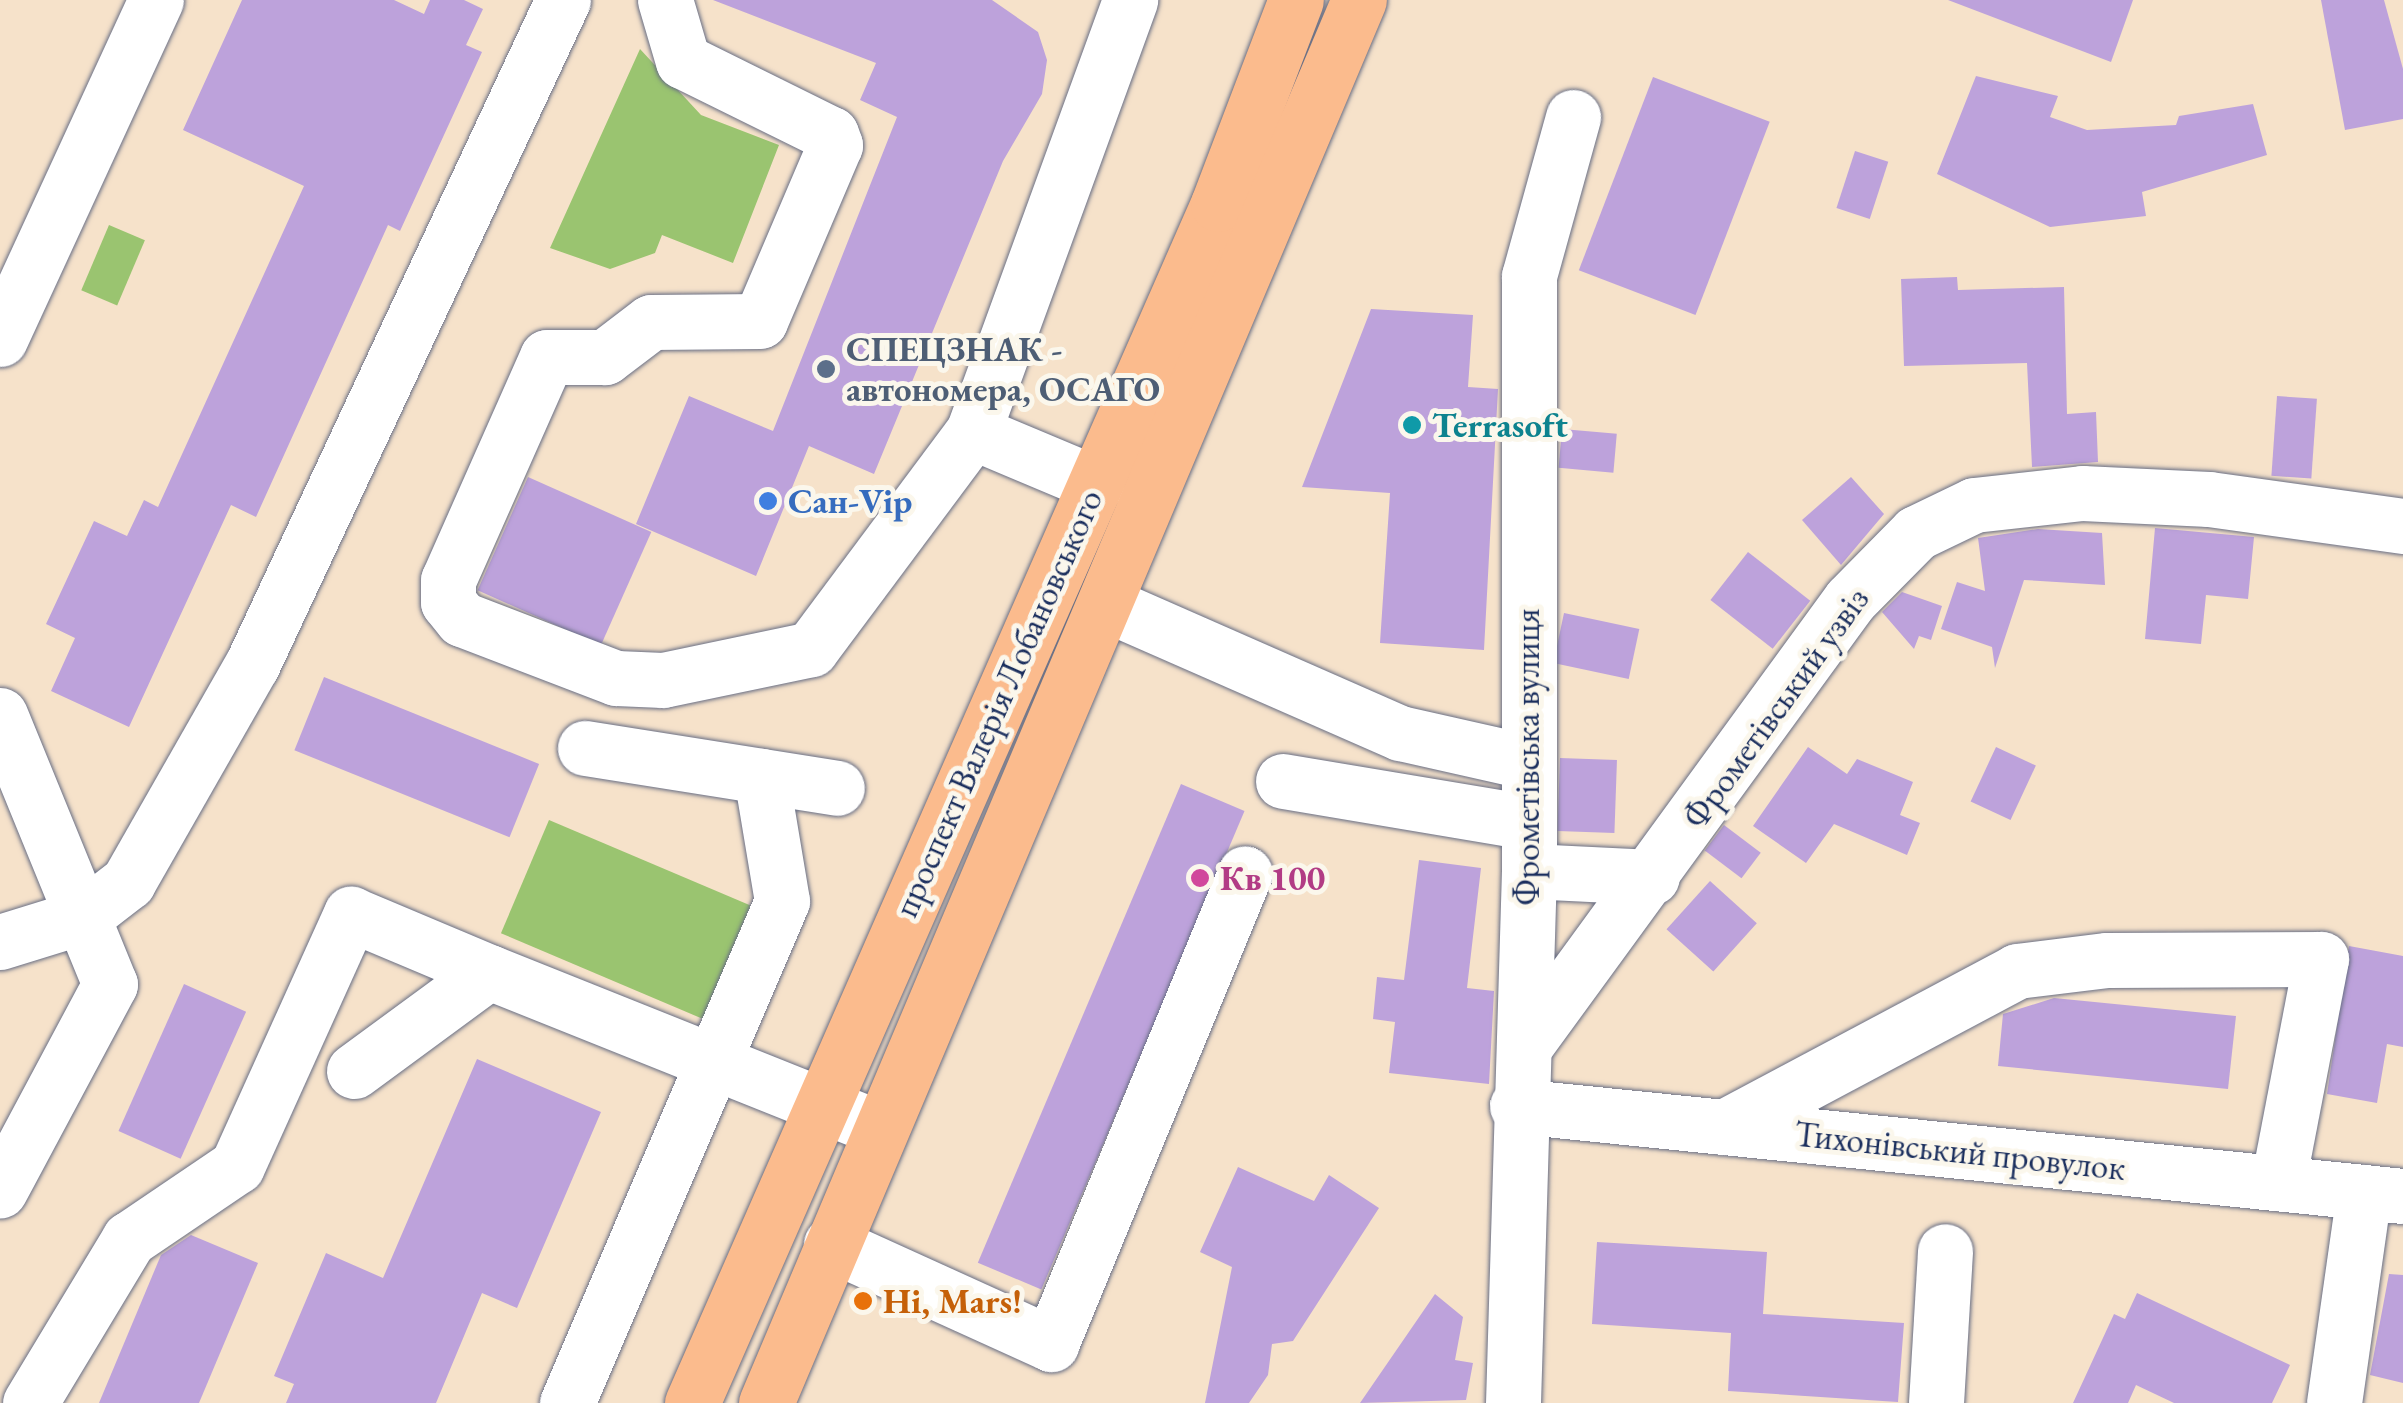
<!DOCTYPE html>
<meta charset="utf-8">
<style>
body{margin:0}
#map{position:relative;width:2403px;height:1403px;overflow:hidden;background:#f6e2ca;font-family:"EB Garamond",serif}
div>[style]{position:absolute}
.green>*{inset:0;background:#9ac470;transform-origin:0 0}
.building>*{inset:0;background:#bda2db;transform-origin:0 0}
.roads{filter:drop-shadow(0 0 2px #686e84) drop-shadow(0 0 2px #686e84)}
.minor>*{height:55px;margin:-27.5px;padding:0 27.5px;transform-origin:27.5px;border-radius:27.5px;background:#fff}
.major>*{height:55px;margin:-27.5px;padding:0 27.5px;transform-origin:27.5px;border-radius:27.5px;background:#fbbb8d}
.dots>*{width:28px;height:28px;translate:-50% -50%;box-sizing:border-box;border:5px solid #fbf7ec;border-radius:50%}
span{translate:-50% -50%;white-space:nowrap;text-align:center;line-height:1.15;-webkit-text-stroke:10px #fbf7ec;paint-order:stroke}
.service-label{font-size:35px;color:#4e5e75;font-weight:700}
.left{translate:0 -50%;text-align:left}
.culture-label{font-size:35px;color:#0d838f;font-weight:700}
.shop-label{font-size:35px;color:#366cbe;font-weight:700}
.street-label{font-size:35px;color:#1b2f5e}
.hotel-label{font-size:35px;color:#b23c85;font-weight:700}
.food-label{font-size:35px;color:#c56008;font-weight:700}
</style>
<div id="map">
<div class="green">
<div style="clip-path:polygon(640px 49px,701px 115px,779px 145px,733px 263px,662px 235px,655px 253px,610px 269px,550px 248px)"></div>
<div style="left:109px;top:225px;width:39px;height:71px;rotate:23deg"></div>
<div style="left:549px;top:820px;width:219px;height:123px;rotate:23deg"></div>
</div>
<div class="building">
<div style="clip-path:polygon(242px 0,394px 0,424px 14px,430px 0,464px 0,483px 9px,466px 45px,482px 52px,400px 231px,388px 225px,256px 517px,231px 505px,129px 727px,51px 691px,75px 638px,46px 624px,94px 521px,127px 536px,144px 500px,158px 507px,304px 186px,183px 130px)"></div>
<div style="clip-path:polygon(713px 0,992px 0,1038px 32px,1047px 60px,1042px 94px,1003px 161px,874px 474px,809px 446px,756px 576px,636px 524px,689px 396px,773px 431px,897px 117px,860px 100px,876px 63px)"></div>
<div style="clip-path:polygon(1948px 0,2133px 0,2111px 62px)"></div>
<div style="clip-path:polygon(2321px 0,2384px 0,2403px 69px,2403px 119px,2345px 130px)"></div>
<div style="clip-path:polygon(1976px 76px,2058px 96px,2050px 117px,2087px 130px,2176px 125px,2179px 116px,2253px 104px,2267px 155px,2142px 192px,2146px 216px,2050px 227px,1937px 174px)"></div>
<div style="left:1653px;top:77px;width:125px;height:207px;rotate:21deg"></div>
<div style="left:1855px;top:151px;width:35px;height:60px;rotate:18deg"></div>
<div style="clip-path:polygon(1957px 277px,1958px 290px,2064px 287px,2067px 414px,2096px 412px,2098px 462px,2032px 467px,2027px 363px,1904px 366px,1901px 279px)"></div>
<div style="clip-path:polygon(1371px 309px,1473px 315px,1468px 387px,1498px 389px,1484px 650px,1380px 643px,1390px 493px,1302px 487px)"></div>
<div style="left:2277px;top:396px;width:40px;height:80px;rotate:4deg"></div>
<div style="left:1562px;top:429px;width:55px;height:39px;rotate:5deg"></div>
<div style="left:528px;top:477px;width:135px;height:124px;rotate:24deg"></div>
<div style="clip-path:polygon(1851px 477px,1884px 514px,1841px 565px,1802px 520px)"></div>
<div style="clip-path:polygon(2155px 528px,2254px 537px,2248px 599px,2206px 595px,2201px 644px,2145px 639px)"></div>
<div style="clip-path:polygon(2038px 529px,2102px 533px,2105px 585px,2024px 580px,1995px 668px,1992px 647px,1941px 629px,1957px 582px,1985px 591px,1978px 538px)"></div>
<div style="left:1748px;top:552px;width:79px;height:61px;rotate:38deg"></div>
<div style="clip-path:polygon(1902px 592px,1942px 606px,1931px 640px,1919px 636px,1914px 649px,1882px 612px)"></div>
<div style="left:1564px;top:613px;width:77px;height:51px;rotate:12deg"></div>
<div style="left:324px;top:677px;width:232px;height:79px;rotate:22deg"></div>
<div style="clip-path:polygon(1808px 747px,1847px 774px,1857px 759px,1913px 782px,1900px 815px,1920px 823px,1907px 855px,1834px 824px,1806px 863px,1753px 826px)"></div>
<div style="left:1996px;top:747px;width:44px;height:60px;rotate:25deg"></div>
<div style="left:1560px;top:758px;width:57px;height:73px;rotate:2deg"></div>
<div style="left:1181px;top:784px;width:69px;height:520px;rotate:23deg"></div>
<div style="left:1724px;top:825px;width:46px;height:32px;rotate:37deg"></div>
<div style="clip-path:polygon(1419px 860px,1481px 868px,1467px 988px,1494px 991px,1489px 1084px,1389px 1073px,1395px 1022px,1373px 1019px,1377px 977px,1404px 980px)"></div>
<div style="left:1710px;top:881px;width:63px;height:65px;rotate:42deg"></div>
<div style="clip-path:polygon(2349px 946px,2403px 956px,2403px 1047px,2387px 1044px,2377px 1103px,2327px 1094px)"></div>
<div style="left:184px;top:984px;width:68px;height:161px;rotate:24deg"></div>
<div style="clip-path:polygon(2054px 998px,2236px 1016px,2228px 1089px,1998px 1066px,2003px 1014px)"></div>
<div style="clip-path:polygon(477px 1059px,601px 1112px,517px 1308px,482px 1293px,436px 1403px,286px 1403px,294px 1384px,274px 1376px,326px 1253px,383px 1278px)"></div>
<div style="clip-path:polygon(1238px 1167px,1314px 1201px,1329px 1175px,1379px 1208px,1293px 1341px,1272px 1344px,1268px 1375px,1249px 1403px,1205px 1403px,1232px 1267px,1200px 1252px)"></div>
<div style="clip-path:polygon(191px 1235px,258px 1263px,199px 1403px,99px 1403px,161px 1255px)"></div>
<div style="clip-path:polygon(1597px 1242px,1767px 1252px,1763px 1314px,1904px 1323px,1898px 1402px,1728px 1391px,1731px 1333px,1592px 1324px)"></div>
<div style="clip-path:polygon(2389px 1274px,2403px 1275px,2403px 1383px,2370px 1375px)"></div>
<div style="clip-path:polygon(2137px 1293px,2290px 1365px,2272px 1403px,2174px 1403px,2136px 1385px,2128px 1403px,2073px 1403px,2114px 1314px,2125px 1319px)"></div>
<div style="clip-path:polygon(1435px 1294px,1463px 1317px,1455px 1360px,1473px 1363px,1466px 1400px,1360px 1403px)"></div>
</div>
<div class="roads">
<div class="minor">
<div style="left:665px;top:0;width:64px;rotate:73.6deg"></div>
<div style="left:683px;top:61px;width:165px;rotate:26.3deg"></div>
<div style="left:831px;top:134px;width:12px;rotate:70deg"></div>
<div style="left:835px;top:145px;width:191px;rotate:113.1deg"></div>
<div style="left:760px;top:321px;width:109px;rotate:179.5deg"></div>
<div style="left:651px;top:322px;width:58px;rotate:142.7deg"></div>
<div style="left:605px;top:357px;width:58px;rotate:180deg"></div>
<div style="left:547px;top:357px;width:244px;rotate:113.9deg"></div>
<div style="left:448px;top:580px;width:22px;rotate:90deg"></div>
<div style="left:448px;top:602px;width:22px;rotate:51deg"></div>
<div style="left:462px;top:619px;width:165px;rotate:21deg"></div>
<div style="left:616px;top:678px;width:47px;rotate:2.4deg"></div>
<div style="left:663px;top:680px;width:151px;rotate:-11.8deg"></div>
<div style="left:811px;top:649px;width:271px;rotate:-53.3deg"></div>
<div style="left:973px;top:432px;width:460px;rotate:-70deg"></div>
<div style="left:0;top:339px;width:373px;rotate:-65.3deg"></div>
<div style="left:973px;top:432px;width:134px;rotate:22.8deg"></div>
<div style="left:1106px;top:604px;width:321px;rotate:23.7deg"></div>
<div style="left:1400px;top:733px;width:132px;rotate:12.7deg"></div>
<div style="left:0;top:715px;width:291px;rotate:67.8deg"></div>
<div style="left:110px;top:984px;width:234px;rotate:118.1deg"></div>
<div style="left:585px;top:748px;width:255px;rotate:9deg"></div>
<div style="left:1283px;top:781px;width:249px;rotate:9.5deg"></div>
<div style="left:1529px;top:871px;width:123px;rotate:2.8deg"></div>
<div style="left:0;top:942px;width:88px;rotate:-17.2deg"></div>
<div style="left:84px;top:916px;width:56px;rotate:-37.7deg"></div>
<div style="left:128px;top:882px;width:250px;rotate:-60.3deg"></div>
<div style="left:252px;top:665px;width:734px;rotate:-64.94deg"></div>
<div style="left:1524px;top:1047px;width:553px;rotate:-53.9deg"></div>
<div style="left:1850px;top:600px;width:94px;rotate:-45.4deg"></div>
<div style="left:1916px;top:533px;width:64px;rotate:-25.8deg"></div>
<div style="left:1974px;top:505px;width:109px;rotate:-6.3deg"></div>
<div style="left:2082px;top:493px;width:127px;rotate:2.7deg"></div>
<div style="left:2209px;top:499px;width:196px;rotate:7.9deg"></div>
<div style="left:354px;top:1071px;width:167px;rotate:-36.3deg"></div>
<div style="left:489px;top:972px;width:422px;rotate:21.8deg"></div>
<div style="left:1517px;top:1106px;width:891px;rotate:5.8deg"></div>
<div style="left:1724px;top:1127px;width:332px;rotate:-28deg"></div>
<div style="left:2017px;top:971px;width:91px;rotate:-7deg"></div>
<div style="left:2107px;top:960px;width:214px;rotate:-0.3deg"></div>
<div style="left:2321px;top:959px;width:228px;rotate:100.9deg"></div>
<div style="left:831px;top:1244px;width:242px;rotate:24.4deg"></div>
<div style="left:1051px;top:1344px;width:509px;rotate:-67.61deg"></div>
<div style="left:30px;top:1403px;width:192px;rotate:-58.9deg"></div>
<div style="left:129px;top:1239px;width:130px;rotate:-34.1deg"></div>
<div style="left:237px;top:1166px;width:277px;rotate:-65.7deg"></div>
<div style="left:351px;top:914px;width:150px;rotate:22.8deg"></div>
<div style="left:567px;top:1403px;width:546px;rotate:-66.82deg"></div>
<div style="left:782px;top:901px;width:127px;rotate:-99.5deg"></div>
<div style="left:1513px;top:1403px;width:532px;rotate:-88.28deg"></div>
<div style="left:1529px;top:871px;width:595px;rotate:-90deg"></div>
<div style="left:1529px;top:276px;width:165px;rotate:-74.5deg"></div>
<div style="left:1936px;top:1403px;width:152px;rotate:-86.6deg"></div>
<div style="left:2334px;top:1403px;width:213px;rotate:-81.9deg"></div>
</div>
<div class="major">
<div style="left:692px;top:1403px;width:1309px;rotate:-66.31deg"></div>
<div style="left:1218px;top:204px;width:218px;rotate:-69.1deg"></div>
<div style="left:766px;top:1403px;width:1523px;rotate:-67.09deg"></div>
</div>
</div>
<div class="dots">
<div style="left:826px;top:369px;background:#5c6f8a"></div>
<div style="left:1412px;top:425px;background:#0f9aa8"></div>
<div style="left:768px;top:501px;background:#3f7fe0"></div>
<div style="left:1200px;top:878px;background:#d1479c"></div>
<div style="left:863px;top:1301px;background:#e8710a"></div>
</div>
<div class="service-label">
<span class="left" style="left:846px;top:369px">СПЕЦЗНАК -<br>автономера, ОСАГО</span>
</div>
<div class="culture-label">
<span class="left" style="left:1432px;top:425px">Terrasoft</span>
</div>
<div class="shop-label">
<span class="left" style="left:788px;top:501px">Сан-Vip</span>
</div>
<div class="street-label">
<span style="left:998px;top:703px;rotate:-66deg">проспект Валерія Лобановського</span>
<span style="left:1776px;top:708px;rotate:-54deg">Фрометівський узвіз</span>
<span style="left:1527px;top:757px;rotate:-90deg">Фрометівська вулиця</span>
<span style="left:1960px;top:1151px;rotate:6deg">Тихонівський провулок</span>
</div>
<div class="hotel-label">
<span class="left" style="left:1220px;top:878px">Кв 100</span>
</div>
<div class="food-label">
<span class="left" style="left:883px;top:1301px">Hi, Mars!</span>
</div>
</div>
